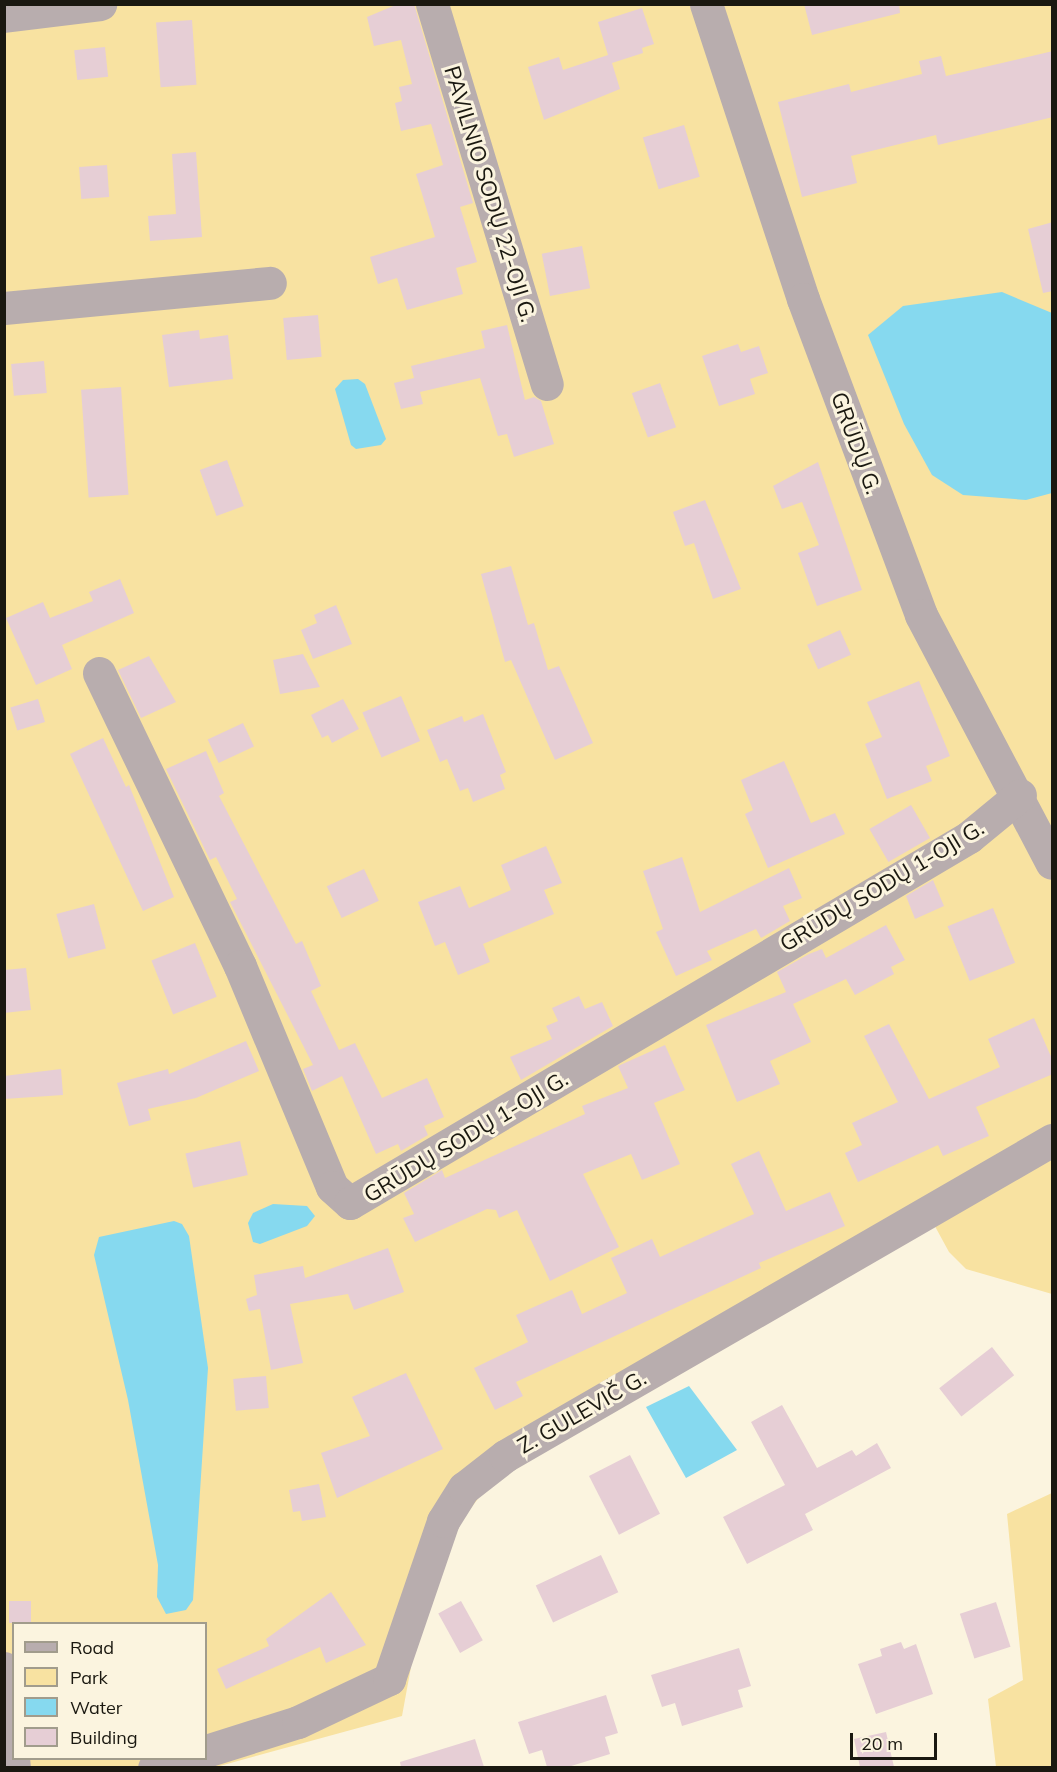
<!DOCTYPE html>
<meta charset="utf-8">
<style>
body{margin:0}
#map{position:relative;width:1057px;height:1772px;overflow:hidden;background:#fbf4df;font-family:Mulish,sans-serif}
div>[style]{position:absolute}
.green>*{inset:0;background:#f8e2a1}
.water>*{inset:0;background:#86d9ef}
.building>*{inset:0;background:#e6ced5;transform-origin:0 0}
.street>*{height:33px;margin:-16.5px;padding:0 16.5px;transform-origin:16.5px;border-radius:16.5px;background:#b8adae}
span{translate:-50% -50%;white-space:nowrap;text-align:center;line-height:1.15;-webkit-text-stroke:6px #fbf4df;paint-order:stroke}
.street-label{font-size:22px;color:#1a1810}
.frame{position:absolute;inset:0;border:6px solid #1a1810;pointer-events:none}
.legend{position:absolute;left:12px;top:1622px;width:195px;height:138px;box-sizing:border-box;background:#fbf4df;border:2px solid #a19c8c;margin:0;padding:8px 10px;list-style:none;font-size:18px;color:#1a1810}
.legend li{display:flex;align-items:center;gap:12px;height:30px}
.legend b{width:30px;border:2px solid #a19c8c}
.scale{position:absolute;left:850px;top:1733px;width:87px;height:27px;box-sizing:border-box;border:3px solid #1a1810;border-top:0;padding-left:8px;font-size:18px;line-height:21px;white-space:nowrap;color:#1a1810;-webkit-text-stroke:4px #fbf4df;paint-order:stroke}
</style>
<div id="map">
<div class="green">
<div style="clip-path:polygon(evenodd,5px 5px,1052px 5px,1052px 1294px,966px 1269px,949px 1252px,931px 1219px,495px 1476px,459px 1524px,413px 1656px,402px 1716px,216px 1767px,5px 1768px,5px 5px,14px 1624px,206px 1624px,206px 1758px,14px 1758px,14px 1624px)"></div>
<div style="clip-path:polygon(1052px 1493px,1052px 1767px,996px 1767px,988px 1699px,1023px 1680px,1007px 1514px)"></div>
</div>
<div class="water">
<div style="clip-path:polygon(1002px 292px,1052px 313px,1052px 493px,1026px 500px,963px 495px,932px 475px,904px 424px,868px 335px,903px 306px)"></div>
<div style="clip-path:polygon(343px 380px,358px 379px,365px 384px,386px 439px,381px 445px,356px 449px,351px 445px,335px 389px)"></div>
<div style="clip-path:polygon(273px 1204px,307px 1206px,315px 1216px,307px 1226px,260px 1244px,253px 1242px,248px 1223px,253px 1213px)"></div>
<div style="clip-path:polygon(174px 1221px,182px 1224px,189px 1236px,208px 1368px,193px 1600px,186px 1610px,166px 1614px,157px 1597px,158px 1565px,128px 1400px,94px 1255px,99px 1237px)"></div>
<div style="clip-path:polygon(689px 1386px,737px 1450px,686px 1478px,646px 1407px)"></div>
</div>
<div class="building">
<div style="clip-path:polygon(398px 4px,414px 4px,473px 203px,460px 207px,477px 262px,456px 268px,463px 294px,407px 310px,397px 278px,378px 284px,370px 257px,435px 237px,416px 174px,443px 165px,431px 124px,401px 131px,395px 103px,402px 101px,399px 87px,412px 84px,401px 40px,374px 46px,367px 17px)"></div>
<div style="clip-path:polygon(804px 4px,899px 4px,900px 13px,812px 35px)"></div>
<div style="clip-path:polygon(642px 8px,654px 44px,642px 48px,643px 53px,612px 63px,620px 89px,544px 120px,528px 67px,559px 57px,563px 70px,608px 55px,598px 22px)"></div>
<div style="left:192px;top:20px;width:65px;height:36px;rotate:86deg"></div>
<div style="left:105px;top:47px;width:30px;height:31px;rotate:84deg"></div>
<div style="clip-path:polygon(1053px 51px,1053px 117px,938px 145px,936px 135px,851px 156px,857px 183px,802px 197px,778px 102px,849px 84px,851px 92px,922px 74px,919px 61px,941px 56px,946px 76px)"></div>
<div style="left:684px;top:125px;width:54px;height:43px;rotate:73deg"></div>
<div style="clip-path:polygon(196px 152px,202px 237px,150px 241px,148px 216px,176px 214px,172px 154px)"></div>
<div style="left:107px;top:165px;width:32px;height:28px;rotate:86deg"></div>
<div style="clip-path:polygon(1053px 222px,1053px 291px,1043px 293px,1028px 229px)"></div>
<div style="left:582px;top:246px;width:43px;height:41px;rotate:79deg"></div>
<div style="left:318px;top:315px;width:42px;height:35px;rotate:85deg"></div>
<div style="clip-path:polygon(507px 325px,525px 400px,534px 397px,541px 401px,554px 444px,514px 457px,507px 434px,498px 436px,480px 378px,420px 392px,423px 404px,401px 409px,394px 383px,414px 378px,411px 366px,485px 348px,481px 331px)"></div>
<div style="clip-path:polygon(199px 330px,200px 339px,228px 335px,233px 379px,169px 387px,162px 335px)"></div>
<div style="clip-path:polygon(738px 344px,741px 352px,759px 346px,768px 373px,750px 379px,755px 394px,719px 406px,702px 356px)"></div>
<div style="left:44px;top:361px;width:32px;height:33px;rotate:85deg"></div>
<div style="left:660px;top:383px;width:47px;height:30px;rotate:70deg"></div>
<div style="left:121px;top:387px;width:108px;height:40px;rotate:86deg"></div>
<div style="left:227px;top:460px;width:49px;height:29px;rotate:70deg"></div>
<div style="clip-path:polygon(818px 462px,862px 590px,817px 606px,798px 553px,819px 545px,802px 502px,782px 509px,773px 486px)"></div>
<div style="clip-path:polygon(705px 500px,741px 589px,713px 599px,694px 543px,685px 546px,673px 512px)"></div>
<div style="clip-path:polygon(511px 566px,528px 625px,534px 623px,548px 670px,559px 666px,593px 743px,555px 760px,511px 660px,505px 662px,481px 574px)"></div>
<div style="clip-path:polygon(120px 579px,134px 613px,62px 645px,72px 669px,36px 685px,6px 618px,43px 602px,50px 618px,93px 601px,89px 592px)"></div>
<div style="clip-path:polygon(336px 605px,352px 644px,313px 659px,301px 630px,317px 623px,314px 615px)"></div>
<div style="left:840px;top:630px;width:27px;height:36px;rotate:66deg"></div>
<div style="clip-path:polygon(303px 654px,320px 687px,280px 694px,273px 660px)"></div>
<div style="clip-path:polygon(149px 656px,176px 702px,141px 718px,118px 670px)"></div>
<div style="clip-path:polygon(919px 681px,950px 756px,926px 766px,932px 781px,887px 799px,865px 744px,882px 737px,867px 702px)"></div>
<div style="left:401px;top:696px;width:49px;height:42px;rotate:67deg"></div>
<div style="left:38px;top:699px;width:24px;height:29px;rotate:73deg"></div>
<div style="clip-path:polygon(343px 699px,359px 729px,332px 743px,328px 735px,322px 738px,311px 715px)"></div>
<div style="clip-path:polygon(483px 714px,506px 772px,500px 775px,505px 789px,473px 802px,468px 788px,460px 791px,447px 759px,440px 762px,427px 730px,462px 716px,464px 722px)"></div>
<div style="left:243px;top:723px;width:26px;height:39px;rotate:65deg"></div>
<div style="clip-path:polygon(103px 738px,126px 787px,129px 785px,174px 897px,143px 911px,70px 754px)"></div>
<div style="clip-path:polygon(206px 751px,224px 793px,219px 796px,296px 944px,302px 941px,321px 986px,311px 991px,339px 1050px,355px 1043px,382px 1098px,427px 1078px,444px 1117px,424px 1126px,428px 1135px,401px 1151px,398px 1144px,376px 1154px,342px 1076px,312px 1091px,303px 1069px,313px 1065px,230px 902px,237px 899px,216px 857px,210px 860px,166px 769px)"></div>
<div style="clip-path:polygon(784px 761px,811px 823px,835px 813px,845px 834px,768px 868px,745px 814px,753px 810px,741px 780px)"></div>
<div style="left:911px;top:805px;width:38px;height:48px;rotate:60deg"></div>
<div style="clip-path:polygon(546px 846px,562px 883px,544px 890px,554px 914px,483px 944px,490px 962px,458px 975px,445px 942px,435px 946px,418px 902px,460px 886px,469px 908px,511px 890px,501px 865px)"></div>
<div style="clip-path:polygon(682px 857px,700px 912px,789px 868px,802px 898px,783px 906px,790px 921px,761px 938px,756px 929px,707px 951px,712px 960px,676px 976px,656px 932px,663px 929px,643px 871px)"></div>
<div style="left:364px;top:869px;width:35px;height:41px;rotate:65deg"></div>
<div style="clip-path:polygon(933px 880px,944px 906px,915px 919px,906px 896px)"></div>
<div style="left:94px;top:904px;width:46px;height:39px;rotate:75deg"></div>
<div style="left:993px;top:908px;width:59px;height:49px;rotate:68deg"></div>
<div style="clip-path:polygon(886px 925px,905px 960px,891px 967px,894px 974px,855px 995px,846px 979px,793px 1004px,811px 1042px,770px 1061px,780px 1084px,737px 1102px,706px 1025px,786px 992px,777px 972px,809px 954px,822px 949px,826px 958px)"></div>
<div style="left:195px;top:943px;width:58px;height:47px;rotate:68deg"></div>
<div style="clip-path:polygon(26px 968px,31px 1010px,4px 1013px,4px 970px)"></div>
<div style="clip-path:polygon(579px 996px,585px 1009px,602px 1002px,613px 1026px,521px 1080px,510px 1057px,552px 1039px,546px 1026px,558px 1021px,552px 1008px)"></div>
<div style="clip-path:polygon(1034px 1018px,1053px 1061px,1053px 1074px,976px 1107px,989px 1136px,943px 1156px,938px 1145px,858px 1182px,845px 1153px,862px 1145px,852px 1123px,898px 1102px,864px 1036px,889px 1024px,929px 1099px,1000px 1067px,988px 1039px)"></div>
<div style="clip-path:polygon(246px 1041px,259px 1071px,196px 1098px,148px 1109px,151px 1120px,129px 1126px,117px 1083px,168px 1069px,169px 1074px)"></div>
<div style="clip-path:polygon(665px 1045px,685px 1090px,654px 1103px,680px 1164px,642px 1180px,631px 1154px,583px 1174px,619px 1247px,550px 1281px,517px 1210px,499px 1218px,496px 1210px,487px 1209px,415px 1242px,403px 1218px,414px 1214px,404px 1193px,442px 1170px,445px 1178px,585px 1114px,582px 1106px,628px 1088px,618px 1066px)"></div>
<div style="clip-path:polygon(61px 1069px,63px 1095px,4px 1099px,4px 1076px)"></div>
<div style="left:240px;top:1141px;width:35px;height:56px;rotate:77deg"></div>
<div style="clip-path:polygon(759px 1151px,786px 1211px,830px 1192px,845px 1226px,759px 1263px,761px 1268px,516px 1382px,523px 1396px,495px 1410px,474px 1368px,528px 1342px,516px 1315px,572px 1290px,582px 1314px,627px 1293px,611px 1258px,652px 1239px,660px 1257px,754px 1214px,731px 1164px)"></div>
<div style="clip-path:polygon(388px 1248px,404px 1292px,354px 1310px,348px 1294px,290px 1304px,303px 1363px,271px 1370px,260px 1309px,249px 1311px,246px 1299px,257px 1295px,254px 1275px,303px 1266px,305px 1278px)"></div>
<div style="left:992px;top:1347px;width:36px;height:67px;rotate:52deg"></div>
<div style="clip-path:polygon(406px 1373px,443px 1449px,337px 1498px,321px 1453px,370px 1436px,352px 1397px)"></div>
<div style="left:266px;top:1376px;width:32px;height:33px;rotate:85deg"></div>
<div style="clip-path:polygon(782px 1405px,817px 1468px,852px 1450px,856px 1456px,877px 1443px,891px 1468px,805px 1514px,813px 1530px,747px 1564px,723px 1517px,785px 1485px,751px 1422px)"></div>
<div style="left:630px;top:1455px;width:66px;height:46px;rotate:63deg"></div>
<div style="clip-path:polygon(319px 1484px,326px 1517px,302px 1521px,300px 1511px,293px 1512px,289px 1490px)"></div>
<div style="left:601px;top:1555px;width:41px;height:72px;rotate:65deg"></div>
<div style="clip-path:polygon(331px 1592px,366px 1645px,326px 1663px,320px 1647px,226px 1689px,217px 1669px,269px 1646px,266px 1639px)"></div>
<div style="left:9px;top:1601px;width:22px;height:22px"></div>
<div style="left:461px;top:1601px;width:45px;height:26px;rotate:61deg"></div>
<div style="left:996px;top:1602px;width:47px;height:38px;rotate:72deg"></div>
<div style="clip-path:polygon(901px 1642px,904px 1649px,916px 1644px,933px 1694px,876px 1714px,858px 1664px,882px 1656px,880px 1649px)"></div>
<div style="clip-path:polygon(739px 1648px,751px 1686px,738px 1690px,743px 1707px,682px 1726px,675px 1703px,662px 1707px,651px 1675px)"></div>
<div style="clip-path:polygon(606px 1695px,618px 1733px,605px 1737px,610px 1754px,568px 1767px,547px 1767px,542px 1750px,529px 1754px,518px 1722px)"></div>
<div style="clip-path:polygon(886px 1732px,894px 1767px,860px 1767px,854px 1739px)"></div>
<div style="clip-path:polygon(475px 1739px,484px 1767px,401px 1767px,400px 1762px)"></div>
</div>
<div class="street">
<div style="left:432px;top:4px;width:397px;rotate:73.2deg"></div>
<div style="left:706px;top:4px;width:311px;rotate:71.8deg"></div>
<div style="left:803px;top:299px;width:337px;rotate:69.5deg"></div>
<div style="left:921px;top:615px;width:280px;rotate:62.2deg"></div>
<div style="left:4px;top:16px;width:97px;rotate:-7.1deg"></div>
<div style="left:4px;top:308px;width:267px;rotate:-5.4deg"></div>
<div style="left:99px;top:673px;width:325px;rotate:64.3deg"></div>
<div style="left:240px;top:966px;width:239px;rotate:67.4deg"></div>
<div style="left:332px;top:1187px;width:24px;rotate:42deg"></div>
<div style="left:350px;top:1203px;width:719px;rotate:-30.59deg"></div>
<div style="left:969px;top:837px;width:66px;rotate:-39.5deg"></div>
<div style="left:4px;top:1668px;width:100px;rotate:84.3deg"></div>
<div style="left:206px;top:1751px;width:96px;rotate:-17.5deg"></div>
<div style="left:298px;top:1722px;width:101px;rotate:-25.3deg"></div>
<div style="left:389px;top:1679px;width:167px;rotate:-71.1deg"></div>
<div style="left:443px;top:1521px;width:39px;rotate:-58deg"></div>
<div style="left:464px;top:1488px;width:52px;rotate:-38deg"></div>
<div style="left:505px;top:1456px;width:632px;rotate:-30.01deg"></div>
<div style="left:154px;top:1768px;width:31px;rotate:-19deg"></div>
</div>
<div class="street-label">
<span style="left:490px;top:194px;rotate:73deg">PAVILNIO SODŲ 22-OJI G.</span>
<span style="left:856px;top:443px;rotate:70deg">GRŪDŲ G.</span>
<span style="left:882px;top:886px;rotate:-31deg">GRŪDŲ SODŲ 1-OJI G.</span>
<span style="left:466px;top:1137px;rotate:-31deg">GRŪDŲ SODŲ 1-OJI G.</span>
<span style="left:582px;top:1412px;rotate:-30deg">Z. GULEVIČ G.</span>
</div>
<div class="frame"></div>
<ul class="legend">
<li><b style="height:8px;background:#b8adae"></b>Road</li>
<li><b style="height:16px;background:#f8e2a1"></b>Park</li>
<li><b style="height:16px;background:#86d9ef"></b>Water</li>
<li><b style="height:16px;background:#e6ced5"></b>Building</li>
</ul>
<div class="scale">20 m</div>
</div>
